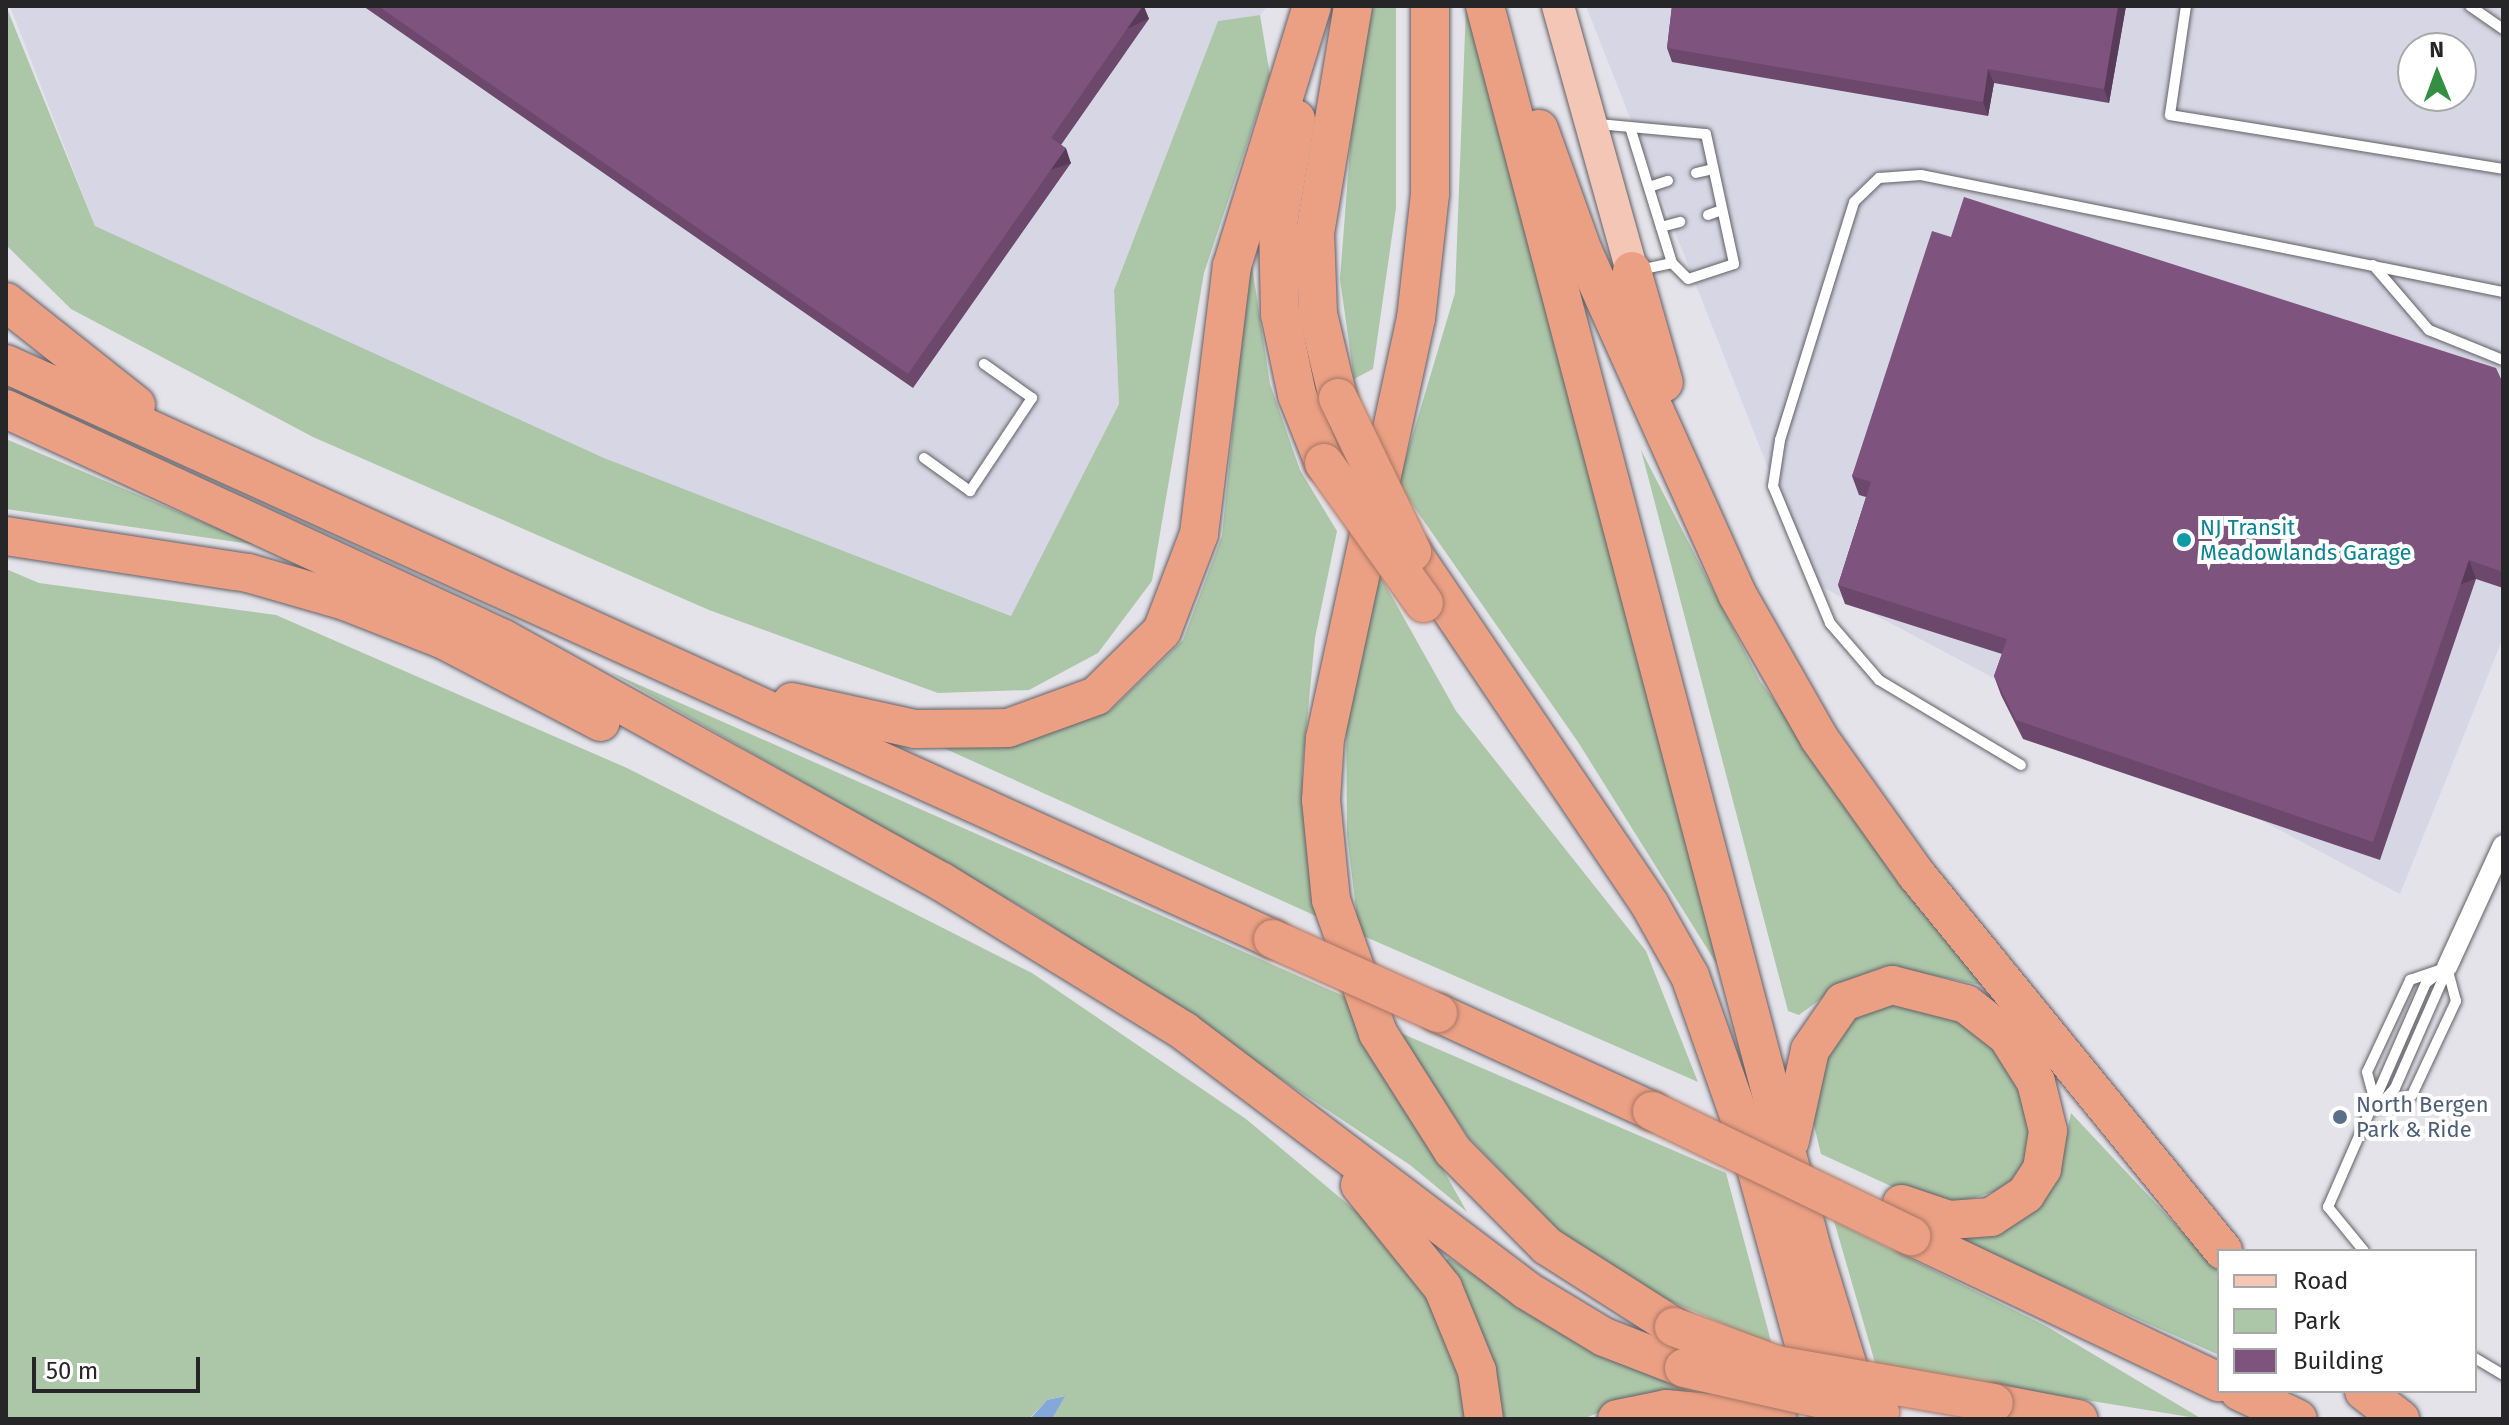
<!DOCTYPE html>
<style>
body{margin:0}
#map{position:relative;width:2509px;height:1425px;overflow:hidden;background:#e4e3ea;font-family:"Fira Sans",sans-serif}
div>[style]{position:absolute}
.built>*{inset:0;background:#d7d6e4}
.green>*{inset:0;background:#acc7a8}
.water>*{inset:0;background:#83a8d9}
.roads{filter:drop-shadow(0 0 2px #616066) drop-shadow(0 0 2px #616066)}
.service>*{height:10px;margin:-5px;padding:0 5px;transform-origin:5px;border-radius:5px;background:#fff}
.minor>*{height:20px;margin:-10px;padding:0 10px;transform-origin:10px;border-radius:10px;background:#fff}
.primary>*{height:32px;margin:-16px;padding:0 16px;transform-origin:16px;border-radius:16px;background:#f3c6b5}
.motorway>*{height:38px;margin:-19px;padding:0 19px;transform-origin:19px;border-radius:19px;background:#eba084}
.bridges{filter:drop-shadow(0 0 2px #a67564) drop-shadow(0 0 2px #a67564)}
.motorway-bridge>*{height:38px;margin:-19px;padding:0 19px;transform-origin:19px;border-radius:19px;background:#eba084}
.wall>*{inset:0;background:#6c486d}
.shaded-wall>*{inset:0;background:#583b59;transform-origin:0 0}
.building>*{inset:0;background:#7e547f}
.dots>*{width:22px;height:22px;translate:-50% -50%;box-sizing:border-box;border:4px solid #fff;border-radius:50%}
span{translate:-50% -50%;white-space:nowrap;text-align:center;line-height:1.15;-webkit-text-stroke:8px #fff;paint-order:stroke}
.culture-label{font-size:22px;color:#0d838f}
.left{translate:0 -50%;text-align:left}
.service-label{font-size:22px;color:#4e5e75}
.frame{position:absolute;inset:0;border:8px solid #262628;pointer-events:none}
.legend{position:absolute;left:2217px;top:1249px;width:260px;height:144px;box-sizing:border-box;background:#fff;border:2px solid #a8a8a9;margin:0;padding:10px 14px;list-style:none;font-size:24px;color:#262628}
.legend li{display:flex;align-items:center;gap:16px;height:40px}
.legend b{width:40px;border:2px solid #a8a8a9}
.north{position:absolute;left:2397px;top:32px;width:80px;height:80px;box-sizing:border-box;background:#fff;border:2px solid #a8a8a9;border-radius:50%;rotate:359deg;font-size:22px;font-weight:700;line-height:32px;text-align:center;color:#262628}
.north::after{content:'';display:block;margin:auto;width:28px;height:36px;background:#339042;clip-path:polygon(50% 0,100% 100%,50% 72%,0 100%)}
.scale{position:absolute;left:32px;top:1357px;width:168px;height:36px;box-sizing:border-box;border:4px solid #262628;border-top:0;padding-left:10px;font-size:24px;line-height:28px;white-space:nowrap;color:#262628;-webkit-text-stroke:6px #fff;paint-order:stroke}
</style>
<div id="map">
<div class="built">
<div style="clip-path:polygon(10px 6px,1268px 6px,1260px 15px,1218px 21px,1114px 290px,1119px 404px,1012px 616px,604px 458px,95px 226px)"></div>
<div style="clip-path:polygon(evenodd,1586px 6px,2503px 6px,2503px 638px,2400px 894px,1813px 582px,1586px 6px,2413px 48px,2461px 48px,2461px 96px,2413px 96px,2413px 48px)"></div>
</div>
<div class="green">
<div style="clip-path:polygon(6px 6px,95px 226px,604px 458px,1011px 616px,1119px 404px,1114px 290px,1218px 21px,1260px 15px,1270px 75px,1204px 273px,1152px 581px,1098px 653px,1029px 690px,938px 693px,709px 610px,313px 437px,71px 309px,6px 245px)"></div>
<div style="clip-path:polygon(1373px 6px,1396px 6px,1396px 208px,1373px 369px,1354px 379px,1340px 279px,1353px 110px)"></div>
<div style="clip-path:polygon(1466px 6px,1718px 966px,1578px 742px,1398px 484px,1455px 293px)"></div>
<div style="clip-path:polygon(1250px 253px,1270px 384px,1300px 470px,1337px 531px,1315px 638px,1302px 773px,1318px 917px,937px 745px,1018px 745px,1110px 711px,1183px 640px,1222px 536px)"></div>
<div style="clip-path:polygon(6px 439px,257px 545px,6px 509px)"></div>
<div style="clip-path:polygon(1641px 450px,1760px 681px,1986px 986px,1886px 966px,1844px 982px,1799px 1015px,1788px 1011px)"></div>
<div style="clip-path:polygon(1372px 561px,1456px 711px,1646px 951px,1698px 1082px,1359px 934px,1347px 835px,1346px 699px)"></div>
<div style="clip-path:polygon(6px 569px,39px 583px,276px 615px,627px 768px,1032px 973px,1246px 1119px,1388px 1238px,1444px 1325px,1471px 1419px,1052px 1419px,1064px 1396px,1047px 1400px,1029px 1419px,6px 1419px)"></div>
<div style="clip-path:polygon(610px 672px,1346px 997px,1467px 1212px,1410px 1165px,1032px 913px)"></div>
<div style="clip-path:polygon(1899px 1002px,1938px 1008px,1981px 1033px,2016px 1071px,2034px 1150px,2010px 1187px,1957px 1203px,1919px 1199px,1821px 1154px,1812px 1117px,1829px 1040px,1852px 1019px)"></div>
<div style="clip-path:polygon(1396px 1031px,1726px 1173px,1772px 1345px,1661px 1297px,1563px 1235px,1469px 1138px)"></div>
<div style="clip-path:polygon(2071px 1113px,2219px 1271px,2219px 1355px,1936px 1230px,2062px 1156px)"></div>
<div style="clip-path:polygon(1834px 1221px,2046px 1326px,2202px 1419px,1876px 1366px)"></div>
<div style="clip-path:polygon(1449px 1258px,1555px 1328px,1725px 1397px,1625px 1402px,1583px 1419px,1495px 1419px,1442px 1262px)"></div>
</div>
<div class="water">
<div style="clip-path:polygon(1065px 1396px,1052px 1419px,1030px 1419px,1047px 1400px)"></div>
</div>
<div class="roads">
<div class="service">
<div style="left:2186px;top:6px;width:110px;rotate:98.4deg"></div>
<div style="left:2170px;top:115px;width:337px;rotate:9.2deg"></div>
<div style="left:2470px;top:6px;width:40px;rotate:34.9deg"></div>
<div style="left:1598px;top:124px;width:108px;rotate:5.3deg"></div>
<div style="left:1706px;top:134px;width:133px;rotate:77.8deg"></div>
<div style="left:1734px;top:264px;width:48px;rotate:161.9deg"></div>
<div style="left:1688px;top:279px;width:23px;rotate:-135deg"></div>
<div style="left:1672px;top:263px;width:35px;rotate:168deg"></div>
<div style="left:1630px;top:127px;width:142px;rotate:72.8deg"></div>
<div style="left:1696px;top:173px;width:17px;rotate:-13deg"></div>
<div style="left:1649px;top:187px;width:20px;rotate:-18deg"></div>
<div style="left:1708px;top:215px;width:15px;rotate:-20deg"></div>
<div style="left:1661px;top:227px;width:20px;rotate:-15deg"></div>
<div style="left:2373px;top:265px;width:86px;rotate:49.3deg"></div>
<div style="left:2429px;top:330px;width:80px;rotate:22.1deg"></div>
<div style="left:924px;top:458px;width:57px;rotate:35.7deg"></div>
<div style="left:970px;top:491px;width:112px;rotate:-56.3deg"></div>
<div style="left:1032px;top:398px;width:59px;rotate:-144.7deg"></div>
<div style="left:2021px;top:765px;width:165px;rotate:-149.1deg"></div>
<div style="left:1879px;top:680px;width:75px;rotate:-130.7deg"></div>
<div style="left:1830px;top:623px;width:148px;rotate:-112.6deg"></div>
<div style="left:1773px;top:486px;width:47px;rotate:-81.3deg"></div>
<div style="left:1780px;top:440px;width:249px;rotate:-72.7deg"></div>
<div style="left:1854px;top:202px;width:35px;rotate:-44deg"></div>
<div style="left:1879px;top:178px;width:42px;rotate:-4.1deg"></div>
<div style="left:1921px;top:175px;width:594px;rotate:11.37deg"></div>
<div style="left:2375px;top:1102px;width:31px;rotate:-105deg"></div>
<div style="left:2367px;top:1072px;width:102px;rotate:-64.9deg"></div>
<div style="left:2410px;top:980px;width:31px;rotate:-19deg"></div>
<div style="left:2378px;top:1107px;width:25px;rotate:-48deg"></div>
<div style="left:2395px;top:1088px;width:127px;rotate:-66.3deg"></div>
<div style="left:2377px;top:1108px;width:37px;rotate:-20deg"></div>
<div style="left:2412px;top:1095px;width:104px;rotate:-64.9deg"></div>
<div style="left:2456px;top:1001px;width:35px;rotate:-105deg"></div>
<div style="left:2364px;top:1251px;width:57px;rotate:-129.3deg"></div>
<div style="left:2328px;top:1207px;width:244px;rotate:-66.4deg"></div>
<div style="left:2426px;top:983px;width:26px;rotate:-37deg"></div>
<div style="left:2475px;top:1358px;width:33px;rotate:31deg"></div>
</div>
<div class="minor">
<div style="left:2447px;top:967px;width:134px;rotate:-65.3deg"></div>
</div>
<div class="primary">
<div style="left:1558px;top:6px;width:275px;rotate:74.4deg"></div>
</div>
<div class="motorway">
<div style="left:1430px;top:6px;width:188px;rotate:90deg"></div>
<div style="left:1430px;top:194px;width:125px;rotate:96.4deg"></div>
<div style="left:1416px;top:318px;width:430px;rotate:102.2deg"></div>
<div style="left:1325px;top:738px;width:62px;rotate:93.7deg"></div>
<div style="left:1321px;top:800px;width:100px;rotate:84.3deg"></div>
<div style="left:1331px;top:900px;width:141px;rotate:70.5deg"></div>
<div style="left:1378px;top:1033px;width:140px;rotate:57.6deg"></div>
<div style="left:1453px;top:1151px;width:134px;rotate:45.3deg"></div>
<div style="left:1547px;top:1246px;width:151px;rotate:32.5deg"></div>
<div style="left:1485px;top:6px;width:1285px;rotate:75.26deg"></div>
<div style="left:1812px;top:1249px;width:164px;rotate:73deg"></div>
<div style="left:1296px;top:119px;width:107px;rotate:99.7deg"></div>
<div style="left:1278px;top:224px;width:90px;rotate:88.7deg"></div>
<div style="left:1280px;top:314px;width:83px;rotate:78.1deg"></div>
<div style="left:1297px;top:395px;width:73px;rotate:68.3deg"></div>
<div style="left:1539px;top:129px;width:130px;rotate:70.2deg"></div>
<div style="left:1583px;top:251px;width:376px;rotate:65.8deg"></div>
<div style="left:1737px;top:594px;width:166px;rotate:60.3deg"></div>
<div style="left:1819px;top:738px;width:167px;rotate:54.5deg"></div>
<div style="left:1916px;top:874px;width:486px;rotate:50.8deg"></div>
<div style="left:1632px;top:271px;width:116px;rotate:74.1deg"></div>
<div style="left:6px;top:302px;width:166px;rotate:38.4deg"></div>
<div style="left:6px;top:364px;width:1391px;rotate:24.41deg"></div>
<div style="left:1338px;top:398px;width:86px;rotate:-103.4deg"></div>
<div style="left:1318px;top:314px;width:81px;rotate:-92.1deg"></div>
<div style="left:1315px;top:233px;width:230px;rotate:-80.5deg"></div>
<div style="left:6px;top:409px;width:549px;rotate:24.79deg"></div>
<div style="left:504px;top:639px;width:501px;rotate:29.02deg"></div>
<div style="left:942px;top:882px;width:284px;rotate:31.6deg"></div>
<div style="left:1184px;top:1031px;width:429px;rotate:37.1deg"></div>
<div style="left:1526px;top:1290px;width:91px;rotate:31.1deg"></div>
<div style="left:1604px;top:1337px;width:86px;rotate:21.2deg"></div>
<div style="left:6px;top:536px;width:245px;rotate:8.7deg"></div>
<div style="left:248px;top:573px;width:101px;rotate:16.1deg"></div>
<div style="left:345px;top:601px;width:104px;rotate:21.4deg"></div>
<div style="left:442px;top:639px;width:179px;rotate:27.6deg"></div>
<div style="left:1412px;top:552px;width:426px;rotate:56deg"></div>
<div style="left:1650px;top:905px;width:81px;rotate:60.6deg"></div>
<div style="left:1690px;top:976px;width:184px;rotate:70.7deg"></div>
<div style="left:1751px;top:1150px;width:257px;rotate:74.7deg"></div>
<div style="left:792px;top:702px;width:126px;rotate:12.4deg"></div>
<div style="left:915px;top:729px;width:93px;rotate:-0.6deg"></div>
<div style="left:1008px;top:728px;width:94px;rotate:-20deg"></div>
<div style="left:1096px;top:696px;width:93px;rotate:-44.6deg"></div>
<div style="left:1162px;top:631px;width:104px;rotate:-69.1deg"></div>
<div style="left:1199px;top:534px;width:270px;rotate:-83deg"></div>
<div style="left:1232px;top:266px;width:272px;rotate:-72.9deg"></div>
<div style="left:1438px;top:1013px;width:235px;rotate:24.6deg"></div>
<div style="left:1790px;top:1141px;width:93px;rotate:-77.6deg"></div>
<div style="left:1810px;top:1050px;width:58px;rotate:-55.5deg"></div>
<div style="left:1843px;top:1002px;width:52px;rotate:-19.1deg"></div>
<div style="left:1892px;top:985px;width:76px;rotate:14.4deg"></div>
<div style="left:1966px;top:1004px;width:52px;rotate:38deg"></div>
<div style="left:2007px;top:1036px;width:54px;rotate:57.8deg"></div>
<div style="left:2036px;top:1082px;width:50px;rotate:76.2deg"></div>
<div style="left:2048px;top:1131px;width:38px;rotate:99deg"></div>
<div style="left:2042px;top:1169px;width:30px;rotate:123deg"></div>
<div style="left:2026px;top:1194px;width:42px;rotate:146.7deg"></div>
<div style="left:1991px;top:1217px;width:42px;rotate:175.9deg"></div>
<div style="left:1949px;top:1220px;width:50px;rotate:-161.2deg"></div>
<div style="left:1360px;top:1185px;width:132px;rotate:51.1deg"></div>
<div style="left:1443px;top:1288px;width:90px;rotate:67.7deg"></div>
<div style="left:1477px;top:1371px;width:49px;rotate:81.7deg"></div>
<div style="left:1911px;top:1236px;width:341px;rotate:25.4deg"></div>
<div style="left:2239px;top:1391px;width:65px;rotate:25.4deg"></div>
<div style="left:2364px;top:1391px;width:46px;rotate:37.9deg"></div>
<div style="left:1994px;top:1403px;width:86px;rotate:10.8deg"></div>
<div style="left:1617px;top:1419px;width:50px;rotate:-11.5deg"></div>
<div style="left:1666px;top:1409px;width:112px;rotate:5.1deg"></div>
</div>
</div>
<div class="bridges">
<div class="motorway-bridge">
<div style="left:1338px;top:398px;width:171px;rotate:64.3deg"></div>
<div style="left:1324px;top:463px;width:172px;rotate:54.5deg"></div>
<div style="left:1273px;top:939px;width:181px;rotate:24.2deg"></div>
<div style="left:1652px;top:1111px;width:288px;rotate:25.8deg"></div>
<div style="left:1674px;top:1327px;width:109px;rotate:20.4deg"></div>
<div style="left:1776px;top:1365px;width:221px;rotate:9.9deg"></div>
<div style="left:1684px;top:1368px;width:201px;rotate:12.7deg"></div>
</div>
</div>
<div class="wall">
<div style="clip-path:polygon(363px 6px,1144px 6px,1149px 19px,1061px 145px,1071px 163px,913px 388px)"></div>
<div style="clip-path:polygon(1672px 6px,2126px 6px,2109px 103px,1994px 83px,1988px 116px,1672px 62px,1667px 48px)"></div>
<div style="clip-path:polygon(1951px 237px,2503px 383px,2503px 588px,2476px 579px,2380px 860px,2023px 739px,2001px 695px,1994px 676px,2002px 654px,1845px 604px,1838px 585px,1866px 497px,1859px 495px,1852px 476px)"></div>
</div>
<div class="shaded-wall">
<div style="left:1143px;top:6px;width:14px;height:161px;rotate:65deg"></div>
<div style="clip-path:polygon(2118px 6px,2126px 6px,2109px 103px,2104px 89px)"></div>
<div style="clip-path:polygon(1988px 69px,1994px 83px,1988px 116px,1983px 102px)"></div>
<div style="left:1066px;top:148px;width:16px;height:276px;rotate:72deg"></div>
<div style="left:2469px;top:560px;width:20px;height:298px;rotate:70deg"></div>
</div>
<div class="building">
<div style="clip-path:polygon(378px 6px,1143px 6px,1051px 138px,1066px 148px,908px 374px)"></div>
<div style="clip-path:polygon(1672px 6px,2118px 6px,2104px 89px,1988px 69px,1983px 102px,1667px 48px)"></div>
<div style="clip-path:polygon(1964px 197px,2496px 368px,2503px 383px,2503px 572px,2469px 560px,2373px 842px,2016px 720px,1994px 676px,2007px 639px,1838px 585px,1871px 482px,1852px 476px,1932px 231px,1951px 237px)"></div>
</div>
<div class="dots">
<div style="left:2184px;top:540px;background:#0f9aa8"></div>
<div style="left:2340px;top:1117px;background:#5c6f8a"></div>
</div>
<div class="culture-label">
<span class="left" style="left:2200px;top:540px">NJ Transit<br>Meadowlands Garage</span>
</div>
<div class="service-label">
<span class="left" style="left:2356px;top:1117px">North Bergen<br>Park &amp; Ride</span>
</div>
<div class="frame"></div>
<ul class="legend">
<li><b style="height:10px;background:#f3c6b5"></b>Road</li>
<li><b style="height:22px;background:#acc7a8"></b>Park</li>
<li><b style="height:22px;background:#7e547f"></b>Building</li>
</ul>
<div class="north">N</div>
<div class="scale">50 m</div>
</div>
